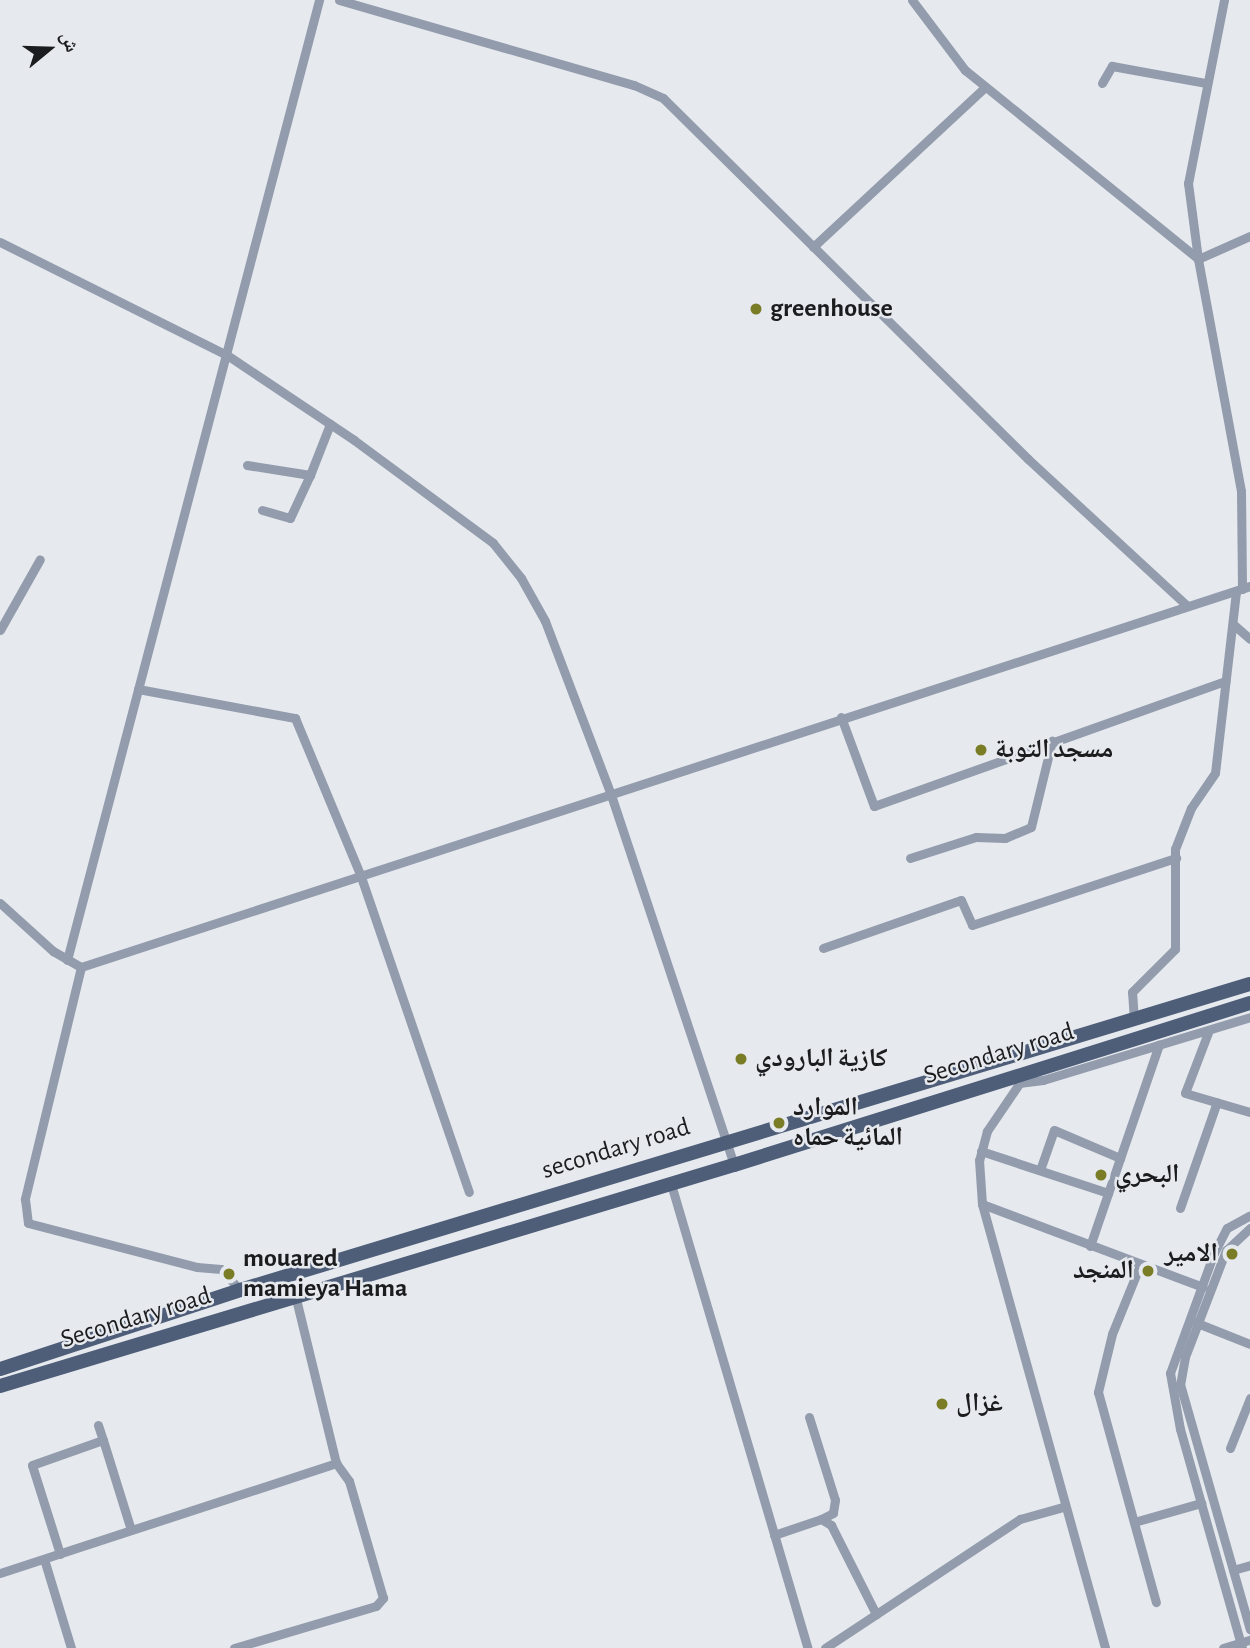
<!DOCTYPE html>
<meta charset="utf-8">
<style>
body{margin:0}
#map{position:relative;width:1250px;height:1648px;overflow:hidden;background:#e6e9ee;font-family:"Alegreya Sans","Noto Naskh Arabic",sans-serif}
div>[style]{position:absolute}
.street>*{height:9px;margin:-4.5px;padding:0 4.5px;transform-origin:4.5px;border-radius:4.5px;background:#939cac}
.primary>*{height:14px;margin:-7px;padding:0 7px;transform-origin:7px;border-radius:7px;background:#4e5d78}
.dots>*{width:19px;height:19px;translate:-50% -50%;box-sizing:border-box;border:4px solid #e6e9ee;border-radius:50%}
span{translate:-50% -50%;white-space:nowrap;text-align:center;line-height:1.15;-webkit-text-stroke:5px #e6e9ee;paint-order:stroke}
.poi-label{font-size:26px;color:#1b1c1e;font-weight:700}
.left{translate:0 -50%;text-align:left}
.right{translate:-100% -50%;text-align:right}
.street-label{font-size:26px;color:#1b1c1e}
.north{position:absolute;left:14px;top:14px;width:70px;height:70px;-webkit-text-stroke:5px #e6e9ee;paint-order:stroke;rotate:71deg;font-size:19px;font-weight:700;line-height:28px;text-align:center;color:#1b1c1e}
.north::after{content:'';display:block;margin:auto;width:24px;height:32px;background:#1b1c1e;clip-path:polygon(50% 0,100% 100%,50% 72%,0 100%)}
</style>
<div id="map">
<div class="street">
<div style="left:339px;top:0;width:307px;rotate:16.1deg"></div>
<div style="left:634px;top:85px;width:32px;rotate:24deg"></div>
<div style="left:663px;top:98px;width:513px;rotate:44.68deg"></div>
<div style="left:1028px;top:459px;width:215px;rotate:42.7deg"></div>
<div style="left:912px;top:0;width:88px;rotate:52.9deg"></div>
<div style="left:965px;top:70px;width:300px;rotate:39deg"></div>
<div style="left:1198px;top:259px;width:236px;rotate:79.5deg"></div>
<div style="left:1241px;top:491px;width:98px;rotate:89.4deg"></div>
<div style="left:1224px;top:0;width:187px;rotate:101.1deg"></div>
<div style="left:1188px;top:183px;width:77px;rotate:82.5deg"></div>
<div style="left:1198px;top:259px;width:57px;rotate:-23.9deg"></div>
<div style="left:1102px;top:83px;width:20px;rotate:-60deg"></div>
<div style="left:1112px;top:66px;width:96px;rotate:10.3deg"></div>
<div style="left:0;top:242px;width:254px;rotate:26.5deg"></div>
<div style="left:227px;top:355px;width:153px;rotate:33.8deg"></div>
<div style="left:354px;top:440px;width:173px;rotate:36.5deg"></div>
<div style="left:493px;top:543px;width:45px;rotate:51.3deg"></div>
<div style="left:521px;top:578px;width:49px;rotate:60.8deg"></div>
<div style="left:545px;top:621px;width:186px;rotate:69.2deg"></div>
<div style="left:611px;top:795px;width:390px;rotate:71.6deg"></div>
<div style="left:813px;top:247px;width:235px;rotate:-42.9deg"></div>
<div style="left:247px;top:465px;width:64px;rotate:9deg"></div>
<div style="left:310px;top:475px;width:55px;rotate:-68.6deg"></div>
<div style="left:262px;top:510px;width:29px;rotate:16deg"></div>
<div style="left:290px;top:518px;width:47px;rotate:-65.1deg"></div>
<div style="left:1234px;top:625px;width:21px;rotate:41deg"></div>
<div style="left:0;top:630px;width:81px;rotate:-60.6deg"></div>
<div style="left:138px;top:689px;width:160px;rotate:10.5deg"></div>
<div style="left:295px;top:718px;width:169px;rotate:67.4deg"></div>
<div style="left:360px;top:874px;width:336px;rotate:71.1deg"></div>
<div style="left:841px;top:717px;width:95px;rotate:69.7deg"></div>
<div style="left:874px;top:806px;width:373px;rotate:-19.6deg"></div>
<div style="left:910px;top:858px;width:69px;rotate:-17.7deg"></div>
<div style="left:976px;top:837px;width:29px;rotate:2deg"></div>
<div style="left:1005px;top:838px;width:28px;rotate:-23deg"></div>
<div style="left:1031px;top:827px;width:89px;rotate:-76.3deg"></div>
<div style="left:0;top:903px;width:72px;rotate:42.2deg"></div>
<div style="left:53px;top:951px;width:32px;rotate:30deg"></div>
<div style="left:81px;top:967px;width:239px;rotate:103.6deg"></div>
<div style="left:25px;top:1199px;width:24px;rotate:83deg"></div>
<div style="left:28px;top:1223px;width:175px;rotate:14.6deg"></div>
<div style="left:197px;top:1267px;width:24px;rotate:5deg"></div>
<div style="left:221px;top:1269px;width:28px;rotate:48deg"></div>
<div style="left:823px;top:948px;width:146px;rotate:-19.2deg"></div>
<div style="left:961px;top:900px;width:27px;rotate:66deg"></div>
<div style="left:972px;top:925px;width:215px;rotate:-18.2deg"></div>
<div style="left:67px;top:960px;width:993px;rotate:-75.29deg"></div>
<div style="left:81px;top:967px;width:1230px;rotate:-18.05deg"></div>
<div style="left:1134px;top:1020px;width:28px;rotate:-94deg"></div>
<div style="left:1132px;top:992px;width:61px;rotate:-45deg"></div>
<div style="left:1175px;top:949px;width:100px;rotate:-90deg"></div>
<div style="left:1175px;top:849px;width:44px;rotate:-68.7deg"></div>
<div style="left:1191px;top:808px;width:42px;rotate:-55.6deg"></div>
<div style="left:1215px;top:773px;width:183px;rotate:-83.4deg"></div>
<div style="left:1209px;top:1030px;width:67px;rotate:110.9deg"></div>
<div style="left:1185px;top:1093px;width:68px;rotate:16.3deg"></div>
<div style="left:1025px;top:1075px;width:68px;rotate:124.2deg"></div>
<div style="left:987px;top:1131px;width:30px;rotate:105deg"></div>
<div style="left:979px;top:1160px;width:44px;rotate:86.1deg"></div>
<div style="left:982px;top:1204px;width:461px;rotate:74.5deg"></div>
<div style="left:1019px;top:1083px;width:24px;rotate:-7deg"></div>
<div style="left:1043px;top:1080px;width:216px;rotate:-16.9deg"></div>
<div style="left:981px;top:1151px;width:134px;rotate:18.3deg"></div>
<div style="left:1040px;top:1170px;width:42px;rotate:-70.7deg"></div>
<div style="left:1054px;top:1130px;width:72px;rotate:23deg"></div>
<div style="left:671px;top:1184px;width:484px;rotate:73.6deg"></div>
<div style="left:982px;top:1204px;width:236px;rotate:20.6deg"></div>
<div style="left:1180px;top:1208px;width:112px;rotate:-70.8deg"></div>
<div style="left:1250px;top:1228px;width:33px;rotate:137deg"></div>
<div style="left:1226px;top:1250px;width:115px;rotate:111deg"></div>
<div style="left:1185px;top:1357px;width:27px;rotate:100deg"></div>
<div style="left:1180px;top:1384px;width:255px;rotate:74.1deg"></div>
<div style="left:1090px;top:1246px;width:213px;rotate:-71.1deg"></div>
<div style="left:1140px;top:1265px;width:74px;rotate:112.1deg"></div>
<div style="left:1112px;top:1334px;width:60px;rotate:103.6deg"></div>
<div style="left:1098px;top:1392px;width:218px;rotate:74.6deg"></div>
<div style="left:1192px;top:1321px;width:62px;rotate:21.6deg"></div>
<div style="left:809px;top:1417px;width:87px;rotate:72.6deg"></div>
<div style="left:835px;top:1500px;width:13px;rotate:99deg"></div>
<div style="left:833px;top:1513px;width:13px;rotate:153deg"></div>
<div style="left:98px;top:1425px;width:16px;rotate:72deg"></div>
<div style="left:1230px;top:1448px;width:54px;rotate:-68.2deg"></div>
<div style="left:1134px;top:1522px;width:70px;rotate:-15.8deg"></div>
<div style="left:774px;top:1535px;width:50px;rotate:-18.8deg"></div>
<div style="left:821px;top:1519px;width:12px;rotate:31deg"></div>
<div style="left:831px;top:1525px;width:100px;rotate:63.2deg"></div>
<div style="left:60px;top:1554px;width:93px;rotate:-107.5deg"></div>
<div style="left:32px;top:1465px;width:75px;rotate:-19.4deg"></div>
<div style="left:103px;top:1440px;width:94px;rotate:72.7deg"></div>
<div style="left:44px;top:1559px;width:93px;rotate:73.1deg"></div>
<div style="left:1233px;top:1570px;width:18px;rotate:-16deg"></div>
<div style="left:0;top:1573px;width:354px;rotate:-18.1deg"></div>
<div style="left:336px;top:1463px;width:173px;rotate:-103.7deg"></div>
<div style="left:234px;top:1648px;width:148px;rotate:-16.5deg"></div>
<div style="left:376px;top:1606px;width:11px;rotate:-49deg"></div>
<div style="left:383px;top:1598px;width:122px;rotate:-106.2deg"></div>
<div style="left:349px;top:1481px;width:22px;rotate:-126deg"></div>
<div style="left:825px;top:1648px;width:234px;rotate:-33.5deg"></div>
<div style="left:1020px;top:1519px;width:45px;rotate:-15.6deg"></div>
<div style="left:1223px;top:1648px;width:28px;rotate:-17deg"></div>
<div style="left:1242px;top:1648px;width:228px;rotate:-105.8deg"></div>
<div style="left:1180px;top:1429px;width:57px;rotate:-100.1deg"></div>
<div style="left:1170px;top:1373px;width:128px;rotate:-69.9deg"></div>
<div style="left:1214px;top:1253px;width:28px;rotate:-63deg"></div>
<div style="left:1227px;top:1228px;width:26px;rotate:-29deg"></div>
</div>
<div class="primary">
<div style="left:0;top:1369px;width:253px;rotate:-18.2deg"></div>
<div style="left:240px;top:1290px;width:1055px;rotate:-16.86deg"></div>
<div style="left:0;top:1386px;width:767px;rotate:-16.76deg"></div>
<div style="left:734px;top:1165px;width:541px;rotate:-17.43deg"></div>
</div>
<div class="dots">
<div style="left:756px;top:309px;background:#7a7d26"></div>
<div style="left:981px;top:750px;background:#7a7d26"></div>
<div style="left:741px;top:1059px;background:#7a7d26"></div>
<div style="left:779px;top:1123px;background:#7a7d26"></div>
<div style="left:1101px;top:1175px;background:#7a7d26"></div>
<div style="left:1232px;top:1254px;background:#7a7d26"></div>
<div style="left:1148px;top:1271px;background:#7a7d26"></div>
<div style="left:229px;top:1274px;background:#7a7d26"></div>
<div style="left:942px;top:1404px;background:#7a7d26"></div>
</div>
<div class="poi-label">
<span class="left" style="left:770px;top:309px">greenhouse</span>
<span class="left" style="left:995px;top:750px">مسجد التوبة</span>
<span class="left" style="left:755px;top:1059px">كازية البارودي</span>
<span class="left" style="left:793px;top:1123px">الموارد<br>المائية حماه</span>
<span class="left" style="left:1115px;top:1175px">البحري</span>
<span class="right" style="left:1218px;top:1254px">الامير</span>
<span class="left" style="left:243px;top:1274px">mouared<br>mamieya Hama</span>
<span class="right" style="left:1134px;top:1271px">المنجد</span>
<span class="left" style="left:956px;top:1404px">غزال</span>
</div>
<div class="street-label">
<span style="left:999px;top:1054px;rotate:-17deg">Secondary road</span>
<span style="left:616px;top:1149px;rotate:-17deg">secondary road</span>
<span style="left:136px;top:1318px;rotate:-17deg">Secondary road</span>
</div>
<div class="north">ش</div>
</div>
